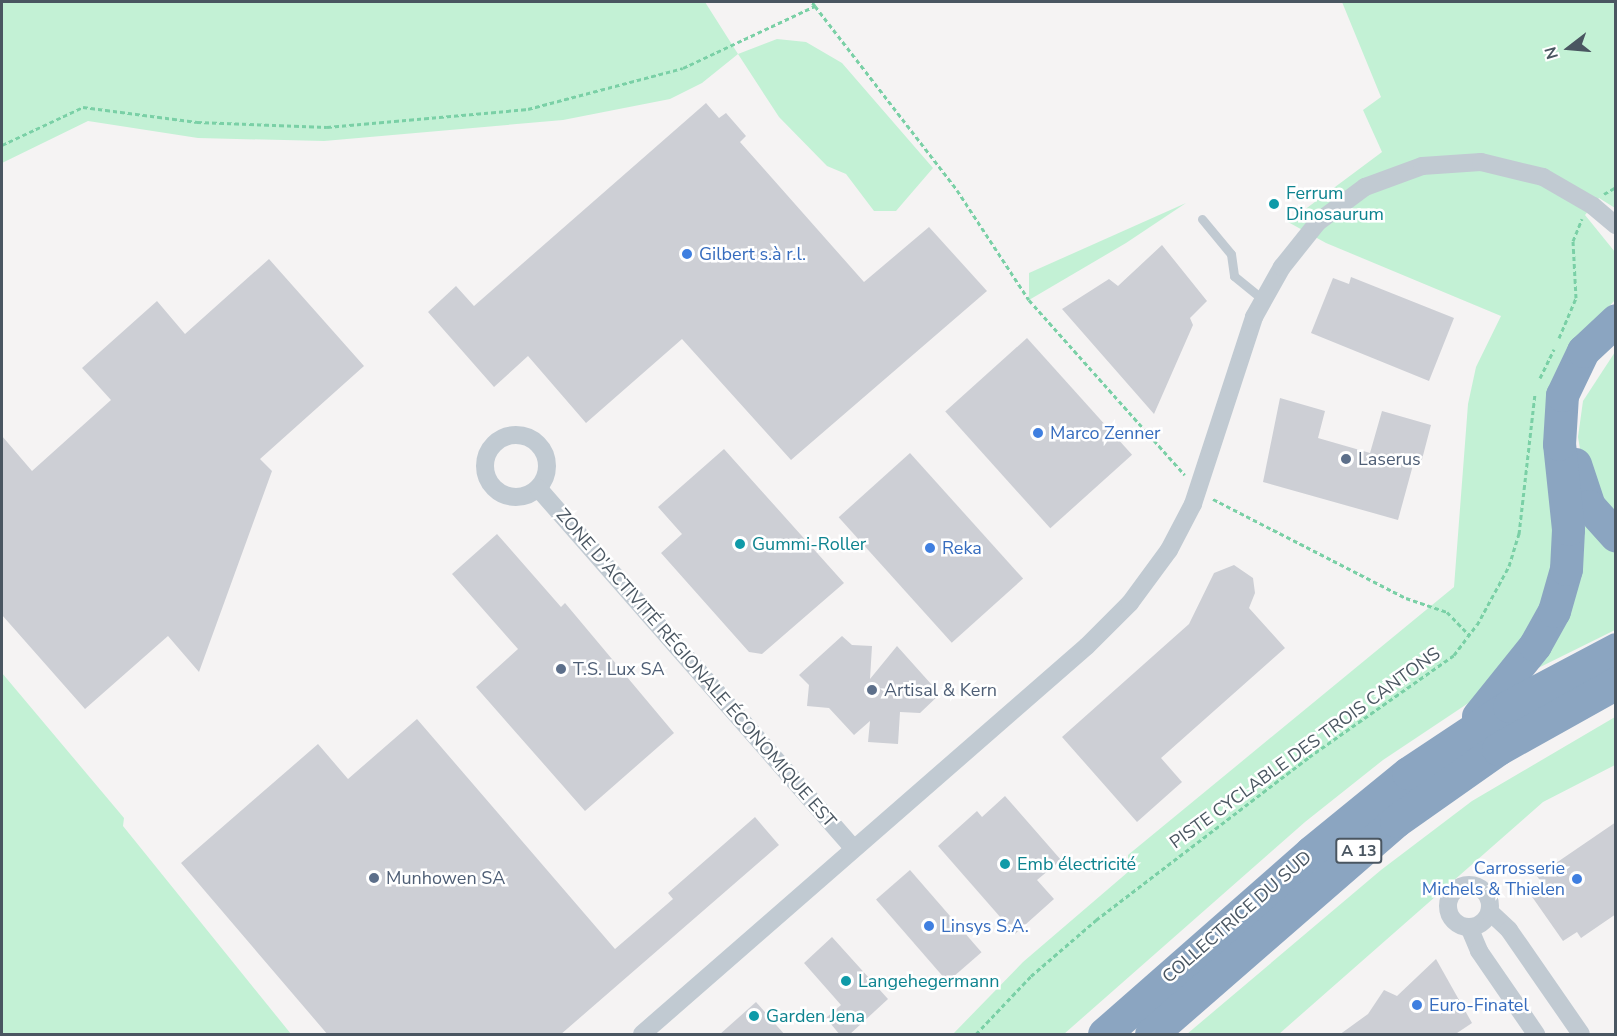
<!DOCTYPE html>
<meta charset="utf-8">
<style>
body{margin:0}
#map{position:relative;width:1617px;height:1036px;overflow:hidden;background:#f5f3f3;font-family:"Nunito Sans",sans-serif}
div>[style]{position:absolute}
.green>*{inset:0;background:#c3f1d5}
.building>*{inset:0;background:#cdcfd5;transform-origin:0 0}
.path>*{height:3px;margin-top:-1.5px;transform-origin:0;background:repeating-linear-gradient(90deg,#7ad0a6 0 4.5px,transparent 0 7.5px)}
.lane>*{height:9px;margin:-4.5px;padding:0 4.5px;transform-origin:4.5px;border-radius:4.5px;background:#c1cad2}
.street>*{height:18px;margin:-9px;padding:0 9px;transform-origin:9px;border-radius:9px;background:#c1cad2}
.street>.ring{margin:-9px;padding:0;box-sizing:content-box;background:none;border:18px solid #c1cad2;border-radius:50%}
.highway>*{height:33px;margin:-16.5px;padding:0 16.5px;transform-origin:16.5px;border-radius:16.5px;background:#8ba5c1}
.dots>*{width:16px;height:16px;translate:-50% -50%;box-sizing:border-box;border:3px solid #fff;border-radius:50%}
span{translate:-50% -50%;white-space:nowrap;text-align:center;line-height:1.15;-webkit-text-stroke:5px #fff;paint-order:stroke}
.shield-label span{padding:2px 4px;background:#fff;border:2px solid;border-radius:4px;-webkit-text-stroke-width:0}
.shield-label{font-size:16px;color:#4a5661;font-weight:700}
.culture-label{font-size:18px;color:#0d838f}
.left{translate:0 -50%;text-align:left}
.shop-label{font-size:18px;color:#366cbe}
.right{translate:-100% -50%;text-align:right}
.service-label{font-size:18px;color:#4e5e75}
.street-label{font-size:18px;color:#4a5661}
.frame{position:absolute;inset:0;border:3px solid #4a5661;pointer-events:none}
.north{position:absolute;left:1539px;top:18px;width:60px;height:60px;-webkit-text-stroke:4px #fff;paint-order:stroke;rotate:254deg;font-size:16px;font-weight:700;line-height:24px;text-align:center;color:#4a5661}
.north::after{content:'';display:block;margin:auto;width:21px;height:27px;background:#4a5661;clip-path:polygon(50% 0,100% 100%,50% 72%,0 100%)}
</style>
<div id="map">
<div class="green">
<div style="clip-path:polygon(2px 2px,705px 2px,738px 54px,777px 39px,806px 42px,842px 63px,933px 168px,896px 211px,874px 211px,846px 174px,827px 166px,779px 117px,738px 54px,702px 83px,670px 99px,563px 120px,324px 141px,198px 138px,88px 121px,2px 163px)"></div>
<div style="clip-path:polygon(1342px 2px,1615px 2px,1615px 208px,1599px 198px,1585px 215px,1615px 252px,1615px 300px,1575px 344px,1561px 528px,1546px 608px,1476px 698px,1383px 760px,1305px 822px,1064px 1034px,953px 1034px,1023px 962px,1128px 872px,1128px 855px,1454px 587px,1468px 404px,1476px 367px,1501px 316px,1326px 243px,1288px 222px,1382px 152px,1363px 110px,1381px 97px)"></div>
<div style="clip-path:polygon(1186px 203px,1126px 243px,1029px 300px,1029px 273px)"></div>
<div style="clip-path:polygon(1615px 352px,1615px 527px,1584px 472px,1578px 437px,1583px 401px)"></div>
<div style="clip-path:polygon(1569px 477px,1615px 547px,1615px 630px,1516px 679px,1535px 654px)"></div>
<div style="clip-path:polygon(2px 673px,124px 818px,123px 826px,291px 1034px,2px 1034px)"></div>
<div style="clip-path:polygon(1615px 717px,1615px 765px,1543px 802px,1279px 1034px,1187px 1034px,1381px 870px,1472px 801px)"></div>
</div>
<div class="building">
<div style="clip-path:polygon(706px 103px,719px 118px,726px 113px,746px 136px,740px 142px,864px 282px,929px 227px,987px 291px,791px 460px,682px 339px,586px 423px,528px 356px,494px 387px,428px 312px,456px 286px,474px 306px)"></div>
<div style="clip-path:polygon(1162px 245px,1207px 301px,1190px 318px,1193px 325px,1154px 414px,1062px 309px,1109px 279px,1118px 286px)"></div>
<div style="clip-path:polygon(269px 259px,364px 366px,260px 459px,272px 471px,199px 672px,168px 636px,85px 709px,2px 615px,2px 436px,32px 471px,111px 400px,82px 368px,157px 301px,185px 334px)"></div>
<div style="clip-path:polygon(1351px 277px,1454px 318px,1429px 381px,1311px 333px,1333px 278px,1349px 284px)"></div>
<div style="left:1027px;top:338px;width:157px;height:110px;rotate:48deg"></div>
<div style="clip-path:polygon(1280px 398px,1325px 411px,1318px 438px,1370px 453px,1382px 411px,1431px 425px,1420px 467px,1413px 465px,1398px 520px,1263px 482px)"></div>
<div style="clip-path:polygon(724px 449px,844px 583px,762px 654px,749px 652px,661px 553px,682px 534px,658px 507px)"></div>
<div style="left:910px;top:453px;width:169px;height:96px;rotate:48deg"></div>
<div style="clip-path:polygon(497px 534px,561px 607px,565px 603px,674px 733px,585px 811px,476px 687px,518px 649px,452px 574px)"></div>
<div style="clip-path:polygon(1234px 565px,1253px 578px,1255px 593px,1249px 608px,1285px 648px,1161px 758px,1182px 782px,1137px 822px,1062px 737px,1189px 624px,1214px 573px)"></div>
<div style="clip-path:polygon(842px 636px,852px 645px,872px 646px,870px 679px,897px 646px,940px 694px,920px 713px,900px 712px,898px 744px,868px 742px,870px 721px,854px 735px,829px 708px,807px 706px,809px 685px,799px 675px)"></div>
<div style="clip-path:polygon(417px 719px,615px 949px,673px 899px,668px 893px,755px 817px,779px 845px,560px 1035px,328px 1035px,181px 863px,318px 744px,348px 779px)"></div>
<div style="clip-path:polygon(1005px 796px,1061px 860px,1037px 880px,1054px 899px,1015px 934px,938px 846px,977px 811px,982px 817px)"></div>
<div style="clip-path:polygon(1616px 822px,1616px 914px,1581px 938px,1577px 932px,1563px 941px,1528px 891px,1541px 882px,1537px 876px)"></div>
<div style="left:910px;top:870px;width:109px;height:45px;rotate:49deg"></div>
<div style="clip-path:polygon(832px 937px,888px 999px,849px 1035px,840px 1035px,826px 1018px,841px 1005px,804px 963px)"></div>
<div style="clip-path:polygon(1436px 959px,1472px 1023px,1454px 1035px,1339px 1035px,1368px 1014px,1384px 990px,1397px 996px)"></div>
<div style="clip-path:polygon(756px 1002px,785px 1035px,719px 1035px)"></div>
</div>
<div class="path">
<div style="left:815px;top:6px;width:232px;rotate:52.3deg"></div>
<div style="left:957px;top:190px;width:131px;rotate:56.8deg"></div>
<div style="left:1029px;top:300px;width:234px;rotate:48.3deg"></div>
<div style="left:2px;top:145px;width:89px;rotate:-25.1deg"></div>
<div style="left:83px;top:107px;width:115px;rotate:7.5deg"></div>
<div style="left:197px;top:122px;width:130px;rotate:2.2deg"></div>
<div style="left:327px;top:127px;width:202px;rotate:-5.1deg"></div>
<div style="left:528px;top:109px;width:160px;rotate:-14.8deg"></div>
<div style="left:683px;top:68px;width:146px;rotate:-25.2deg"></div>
<div style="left:815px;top:6px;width:5px;rotate:-127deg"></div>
<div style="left:1604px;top:194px;width:14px;rotate:-30deg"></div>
<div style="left:1559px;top:338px;width:43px;rotate:-67deg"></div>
<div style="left:1576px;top:298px;width:57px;rotate:-93deg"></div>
<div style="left:1573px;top:241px;width:24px;rotate:-68deg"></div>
<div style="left:1540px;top:378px;width:32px;rotate:-64deg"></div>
<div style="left:1213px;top:499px;width:217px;rotate:27.2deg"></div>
<div style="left:1406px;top:598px;width:43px;rotate:18.9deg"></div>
<div style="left:1447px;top:612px;width:32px;rotate:46deg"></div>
<div style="left:976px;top:1034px;width:80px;rotate:-46.5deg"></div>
<div style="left:1031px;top:976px;width:86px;rotate:-40.7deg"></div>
<div style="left:1096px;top:920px;width:268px;rotate:-37.4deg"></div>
<div style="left:1309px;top:757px;width:177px;rotate:-35.1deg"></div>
<div style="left:1454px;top:655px;width:38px;rotate:-53deg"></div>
<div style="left:1477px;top:625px;width:67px;rotate:-61.5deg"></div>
<div style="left:1509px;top:566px;width:34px;rotate:-73deg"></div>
<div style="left:1519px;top:534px;width:142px;rotate:-83.5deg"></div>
</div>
<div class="lane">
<div style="left:1202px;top:219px;width:45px;rotate:50.4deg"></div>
<div style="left:1231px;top:254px;width:22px;rotate:82deg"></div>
<div style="left:1234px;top:276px;width:38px;rotate:39deg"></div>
</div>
<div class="street">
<div class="ring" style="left:485px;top:435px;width:44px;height:44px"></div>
<div style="left:538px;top:488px;width:478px;rotate:48.8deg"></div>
<div class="ring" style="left:1448px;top:885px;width:24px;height:24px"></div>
<div style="left:1490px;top:912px;width:26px;rotate:43deg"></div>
<div style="left:1509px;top:930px;width:126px;rotate:55.3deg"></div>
<div style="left:1469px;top:927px;width:26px;rotate:67deg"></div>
<div style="left:1479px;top:951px;width:101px;rotate:55.5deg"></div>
<div style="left:642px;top:1034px;width:590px;rotate:-41.09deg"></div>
<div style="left:1087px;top:646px;width:61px;rotate:-45deg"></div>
<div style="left:1130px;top:603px;width:66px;rotate:-53.7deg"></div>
<div style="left:1169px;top:550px;width:52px;rotate:-62.4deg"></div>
<div style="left:1193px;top:504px;width:197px;rotate:-71.9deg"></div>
<div style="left:1254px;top:317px;width:57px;rotate:-60.8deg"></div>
<div style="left:1282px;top:267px;width:58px;rotate:-51.3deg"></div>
<div style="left:1318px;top:222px;width:59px;rotate:-36.7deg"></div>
<div style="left:1365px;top:187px;width:61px;rotate:-20.2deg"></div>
<div style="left:1422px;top:166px;width:59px;rotate:-3.9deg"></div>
<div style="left:1481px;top:162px;width:64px;rotate:13.6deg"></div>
<div style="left:1543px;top:177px;width:58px;rotate:30.1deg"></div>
<div style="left:1593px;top:206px;width:30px;rotate:40deg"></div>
</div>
<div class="highway">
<div style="left:1575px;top:464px;width:44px;rotate:71.6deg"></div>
<div style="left:1589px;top:506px;width:40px;rotate:48deg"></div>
<div style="left:1478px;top:716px;width:91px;rotate:-51.2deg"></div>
<div style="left:1535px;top:645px;width:39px;rotate:-61deg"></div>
<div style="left:1554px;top:611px;width:44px;rotate:-74.1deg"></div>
<div style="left:1566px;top:569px;width:40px;rotate:-87.1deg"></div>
<div style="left:1568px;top:529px;width:85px;rotate:-96deg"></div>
<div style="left:1559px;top:444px;width:49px;rotate:-86.5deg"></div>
<div style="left:1562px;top:395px;width:49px;rotate:-64.5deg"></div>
<div style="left:1583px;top:351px;width:45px;rotate:-43.2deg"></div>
<div style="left:1104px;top:1034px;width:276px;rotate:-41.3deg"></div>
<div style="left:1311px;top:852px;width:125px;rotate:-39.2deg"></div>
<div style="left:1408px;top:773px;width:121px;rotate:-33.6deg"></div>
<div style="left:1509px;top:706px;width:121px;rotate:-28deg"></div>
<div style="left:1151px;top:1034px;width:325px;rotate:-41deg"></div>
<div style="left:1396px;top:821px;width:125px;rotate:-35.2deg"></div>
<div style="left:1498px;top:749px;width:135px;rotate:-29.2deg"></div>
</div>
<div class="dots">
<div style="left:1274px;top:204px;background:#0f9aa8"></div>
<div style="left:687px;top:254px;background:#3f7fe0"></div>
<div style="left:1038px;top:433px;background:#3f7fe0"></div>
<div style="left:1346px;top:459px;background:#5c6f8a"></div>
<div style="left:740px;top:544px;background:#0f9aa8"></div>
<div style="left:930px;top:548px;background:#3f7fe0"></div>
<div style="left:561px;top:669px;background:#5c6f8a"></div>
<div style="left:872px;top:690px;background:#5c6f8a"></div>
<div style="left:1005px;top:864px;background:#0f9aa8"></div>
<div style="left:374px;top:878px;background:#5c6f8a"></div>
<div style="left:1577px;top:879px;background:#3f7fe0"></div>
<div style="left:929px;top:926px;background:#3f7fe0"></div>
<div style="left:846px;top:981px;background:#0f9aa8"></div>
<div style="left:1417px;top:1005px;background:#3f7fe0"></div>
<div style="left:754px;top:1016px;background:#0f9aa8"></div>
</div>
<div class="shield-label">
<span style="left:1359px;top:851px">A 13</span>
</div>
<div class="culture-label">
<span class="left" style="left:1286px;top:204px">Ferrum<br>Dinosaurum</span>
<span class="left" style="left:752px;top:544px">Gummi-Roller</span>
<span class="left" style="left:1017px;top:864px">Emb électricité</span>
<span class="left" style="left:858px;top:981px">Langehegermann</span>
<span class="left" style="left:766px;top:1016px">Garden Jena</span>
</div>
<div class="shop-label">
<span class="left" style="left:699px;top:254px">Gilbert s.à r.l.</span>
<span class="left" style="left:1050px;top:433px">Marco Zenner</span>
<span class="left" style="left:942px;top:548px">Reka</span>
<span class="right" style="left:1565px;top:879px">Carrosserie<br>Michels &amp; Thielen</span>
<span class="left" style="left:941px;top:926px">Linsys S.A.</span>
<span class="left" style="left:1429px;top:1005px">Euro-Finatel</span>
</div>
<div class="service-label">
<span class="left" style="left:1358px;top:459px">Laserus</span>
<span class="left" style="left:573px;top:669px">T.S. Lux SA</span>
<span class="left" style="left:884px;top:690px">Artisal &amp; Kern</span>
<span class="left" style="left:386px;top:878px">Munhowen SA</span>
</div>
<div class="street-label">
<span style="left:696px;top:668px;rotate:49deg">ZONE D'ACTIVITÉ RÉGIONALE ÉCONOMIQUE EST</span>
<span style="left:1305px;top:748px;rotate:-36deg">PISTE CYCLABLE DES TROIS CANTONS</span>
<span style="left:1237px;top:917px;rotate:-41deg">COLLECTRICE DU SUD</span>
</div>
<div class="frame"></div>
<div class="north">N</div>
</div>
